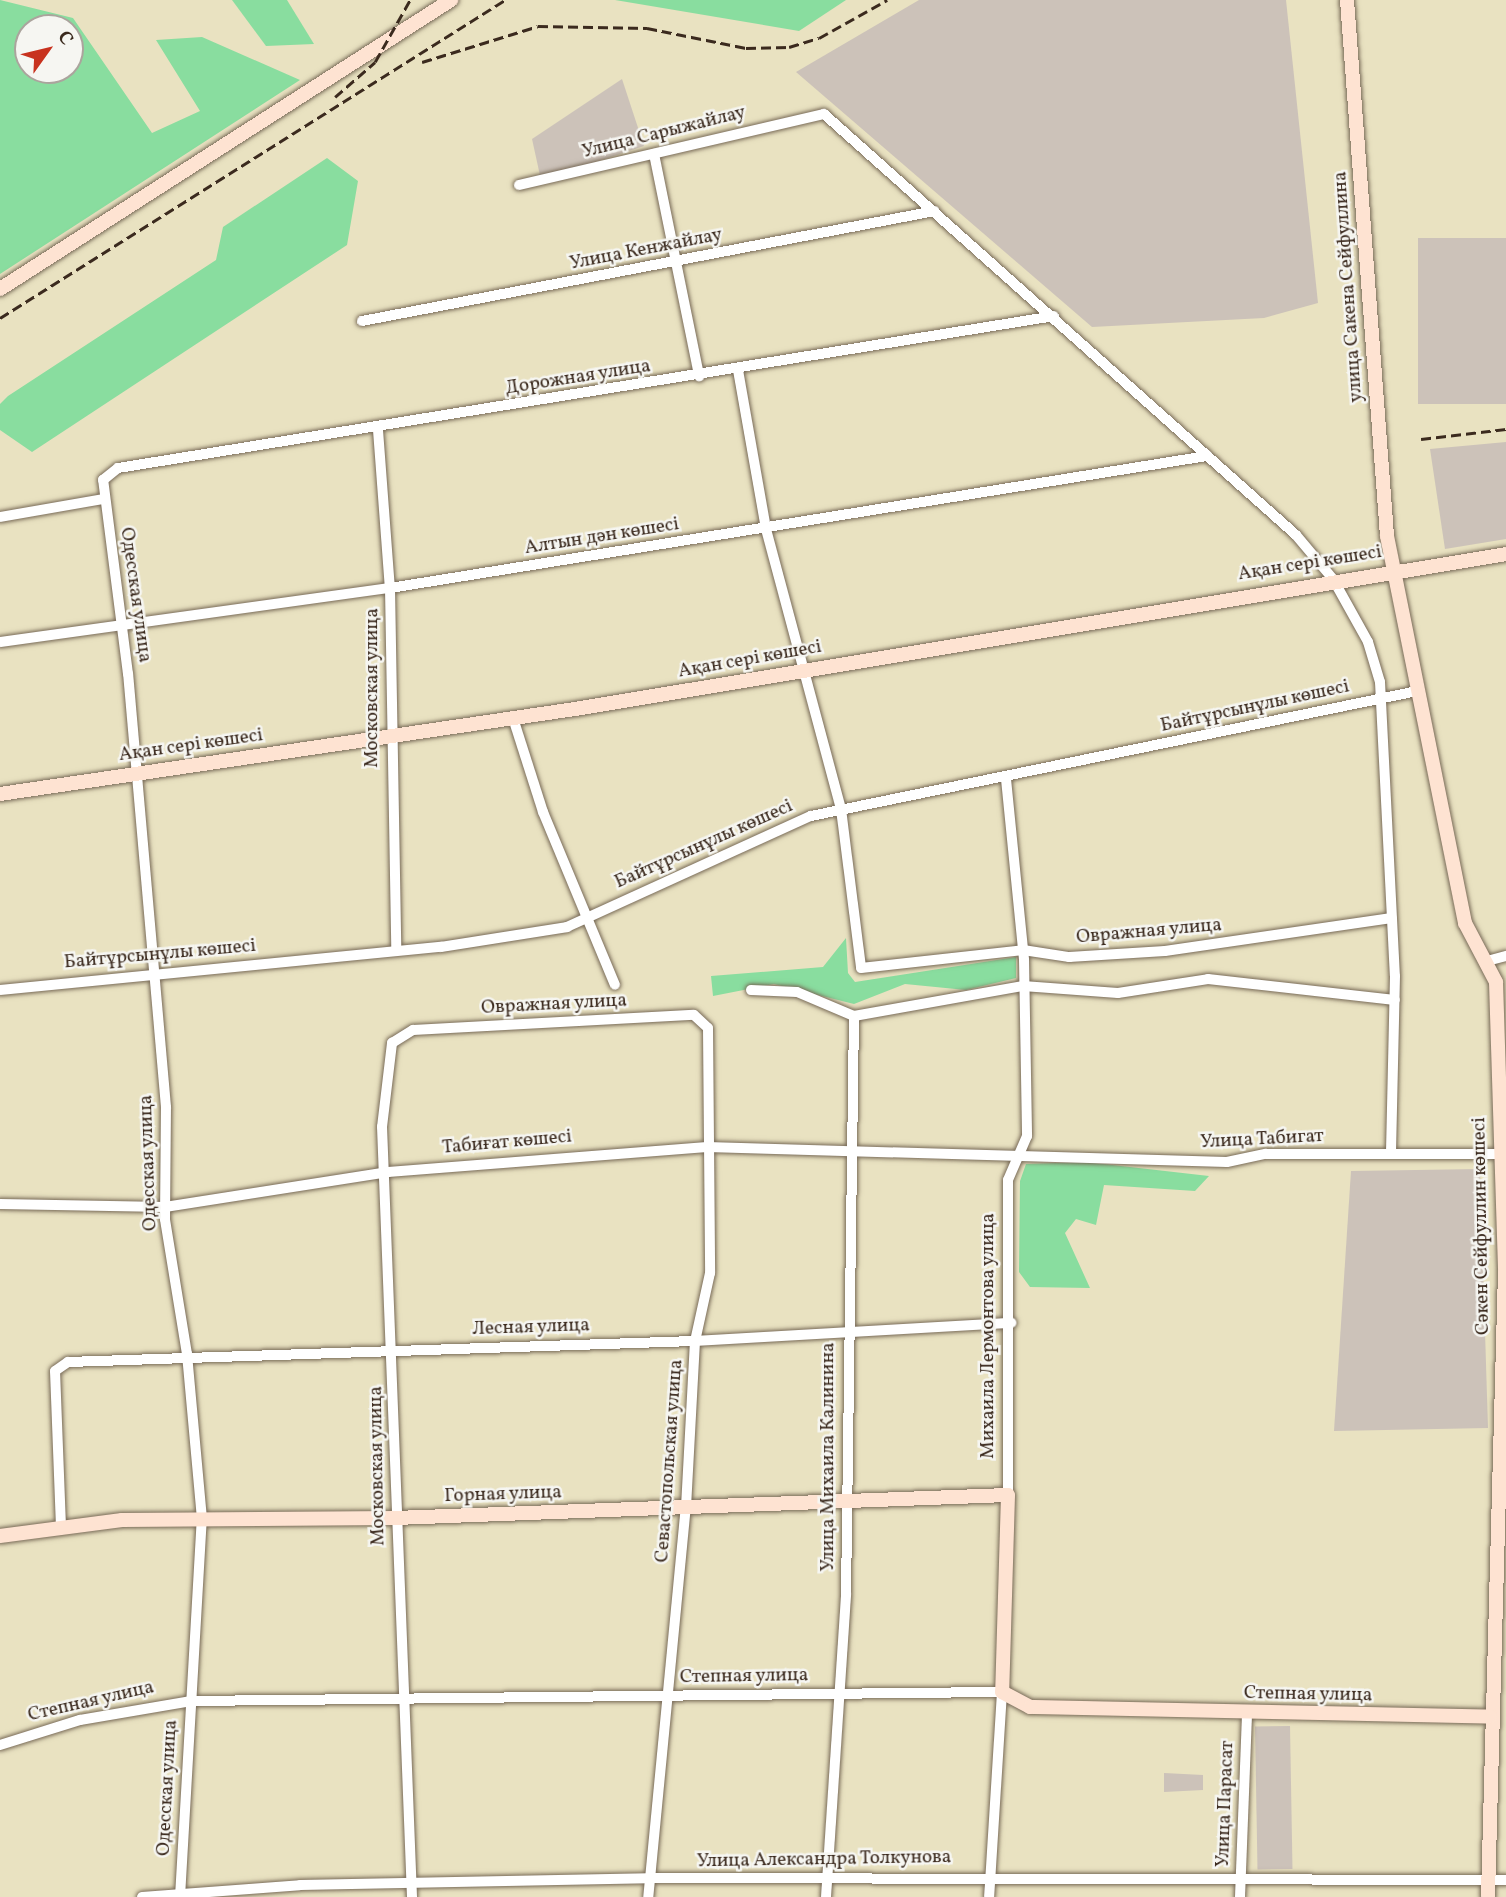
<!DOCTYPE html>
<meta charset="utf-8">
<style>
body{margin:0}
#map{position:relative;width:1506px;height:1897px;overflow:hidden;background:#e9e2c1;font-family:Vollkorn,serif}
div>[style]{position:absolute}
.industrial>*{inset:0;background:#ccc2b9;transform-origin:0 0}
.green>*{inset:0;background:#89dd9f}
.roads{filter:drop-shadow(0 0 2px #786a57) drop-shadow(0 0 2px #786a57)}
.street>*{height:10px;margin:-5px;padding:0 5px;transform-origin:5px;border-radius:5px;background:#fff}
.secondary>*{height:14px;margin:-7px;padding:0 7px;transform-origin:7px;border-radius:7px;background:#fee3d2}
.rail>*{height:2.5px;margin-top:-1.25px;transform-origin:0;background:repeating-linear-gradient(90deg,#3b2a1e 0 10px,transparent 0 15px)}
span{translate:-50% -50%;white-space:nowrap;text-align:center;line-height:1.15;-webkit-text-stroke:5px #f6f6f2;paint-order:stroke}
.street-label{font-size:19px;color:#3b2a1e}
.north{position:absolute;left:14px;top:14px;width:70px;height:70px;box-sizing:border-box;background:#f6f6f2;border:2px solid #aba49d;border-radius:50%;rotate:56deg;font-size:19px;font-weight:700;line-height:28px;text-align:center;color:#3b2a1e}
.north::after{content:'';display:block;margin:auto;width:24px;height:32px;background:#c8321e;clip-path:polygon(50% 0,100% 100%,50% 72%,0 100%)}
</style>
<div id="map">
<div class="industrial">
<div style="clip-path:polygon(919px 0,1286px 0,1318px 303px,1264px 318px,1092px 327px,796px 72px)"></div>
<div style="clip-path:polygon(622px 79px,644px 146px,541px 180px,532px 139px)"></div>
<div style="left:1418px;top:238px;width:88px;height:166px"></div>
<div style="clip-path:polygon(1506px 442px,1506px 539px,1445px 549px,1430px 449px)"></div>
<div style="clip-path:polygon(1480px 1169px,1488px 1428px,1334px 1431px,1351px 1171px)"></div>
<div style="left:1290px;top:1726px;width:143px;height:35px;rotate:89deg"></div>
<div style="clip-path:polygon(1164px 1773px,1203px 1775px,1203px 1790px,1164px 1792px)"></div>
</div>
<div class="green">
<div style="clip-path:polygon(evenodd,0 0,73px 18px,152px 133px,200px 111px,156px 40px,202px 37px,300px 80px,0 274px,0 0,28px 28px,70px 28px,70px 70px,28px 70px,28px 28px)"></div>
<div style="clip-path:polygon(232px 0,287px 0,314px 44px,266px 46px)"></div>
<div style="clip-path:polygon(615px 0,846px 0,799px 31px)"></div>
<div style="clip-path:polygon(327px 158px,358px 181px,347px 245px,32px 452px,0 430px,0 404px,8px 396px,216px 260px,223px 227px)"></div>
<div style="clip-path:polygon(846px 938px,848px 973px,855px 982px,1016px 957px,1016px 978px,966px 990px,905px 984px,854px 1004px,774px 984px,713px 996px,711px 976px,823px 967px)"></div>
<div style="clip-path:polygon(1086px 1162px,1209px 1176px,1195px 1191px,1104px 1185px,1096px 1225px,1076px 1219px,1065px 1233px,1090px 1288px,1030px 1287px,1019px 1272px,1020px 1181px,1026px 1164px)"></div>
</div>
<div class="roads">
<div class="street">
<div style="left:654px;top:154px;width:227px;rotate:78.5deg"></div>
<div style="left:519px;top:185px;width:313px;rotate:-13.1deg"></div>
<div style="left:824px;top:114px;width:632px;rotate:41.73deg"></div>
<div style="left:1296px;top:535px;width:57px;rotate:49.9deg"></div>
<div style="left:1333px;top:579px;width:72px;rotate:60.9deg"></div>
<div style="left:1368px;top:642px;width:42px;rotate:73.3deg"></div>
<div style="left:1380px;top:682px;width:294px;rotate:87.1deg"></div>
<div style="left:1395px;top:976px;width:178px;rotate:91.3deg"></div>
<div style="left:362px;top:321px;width:583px;rotate:-10.87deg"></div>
<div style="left:738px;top:370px;width:161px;rotate:80deg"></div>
<div style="left:766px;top:529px;width:290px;rotate:75deg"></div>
<div style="left:841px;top:809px;width:160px;rotate:82.8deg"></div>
<div style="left:861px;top:968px;width:163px;rotate:-6.3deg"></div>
<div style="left:1023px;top:950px;width:47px;rotate:8.7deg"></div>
<div style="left:1069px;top:957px;width:96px;rotate:-3.6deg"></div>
<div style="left:1165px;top:951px;width:229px;rotate:-8.3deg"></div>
<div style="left:378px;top:430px;width:158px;rotate:85.7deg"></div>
<div style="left:390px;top:588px;width:360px;rotate:89deg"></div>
<div style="left:0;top:517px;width:105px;rotate:-9.9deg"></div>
<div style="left:0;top:642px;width:394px;rotate:-7.9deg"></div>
<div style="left:390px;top:588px;width:828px;rotate:-9.18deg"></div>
<div style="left:513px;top:718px;width:99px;rotate:72.3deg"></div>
<div style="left:543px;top:812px;width:187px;rotate:67.4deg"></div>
<div style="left:1006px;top:779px;width:182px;rotate:84.3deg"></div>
<div style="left:1024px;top:960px;width:176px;rotate:89deg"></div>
<div style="left:1027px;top:1136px;width:48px;rotate:113.4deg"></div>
<div style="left:1008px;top:1180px;width:315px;rotate:90deg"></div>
<div style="left:1487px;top:961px;width:20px;rotate:-15deg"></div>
<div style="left:0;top:990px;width:443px;rotate:-5.6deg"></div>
<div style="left:441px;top:947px;width:128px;rotate:-9deg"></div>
<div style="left:567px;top:927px;width:268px;rotate:-24.5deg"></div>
<div style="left:811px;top:816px;width:619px;rotate:-11.65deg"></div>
<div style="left:751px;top:990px;width:46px;rotate:2.5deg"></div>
<div style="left:797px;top:992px;width:62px;rotate:22.8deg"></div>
<div style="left:854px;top:1016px;width:172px;rotate:-10.1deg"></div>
<div style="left:1023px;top:986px;width:95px;rotate:4.2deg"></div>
<div style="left:1118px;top:993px;width:91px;rotate:-8.8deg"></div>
<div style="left:1208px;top:979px;width:188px;rotate:6.4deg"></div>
<div style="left:0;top:1204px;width:165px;rotate:1deg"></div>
<div style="left:165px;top:1207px;width:226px;rotate:-8.9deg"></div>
<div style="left:388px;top:1172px;width:320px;rotate:-4.5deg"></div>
<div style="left:707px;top:1147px;width:520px;rotate:1.65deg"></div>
<div style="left:1227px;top:1162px;width:40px;rotate:-12deg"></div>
<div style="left:1266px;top:1154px;width:240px"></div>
<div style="left:61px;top:1527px;width:156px;rotate:-92.2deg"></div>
<div style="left:55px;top:1371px;width:16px;rotate:-35deg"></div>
<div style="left:68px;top:1362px;width:627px;rotate:-1.92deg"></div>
<div style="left:695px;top:1341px;width:317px;rotate:-3.3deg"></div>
<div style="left:0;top:1745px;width:84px;rotate:-17.4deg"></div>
<div style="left:80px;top:1720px;width:113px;rotate:-9.7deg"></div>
<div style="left:191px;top:1701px;width:811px;rotate:-0.64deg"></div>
<div style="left:1002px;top:1692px;width:205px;rotate:93.6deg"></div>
<div style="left:142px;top:1897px;width:158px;rotate:-4.3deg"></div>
<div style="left:300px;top:1885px;width:349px;rotate:-1.1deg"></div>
<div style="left:649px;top:1878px;width:857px;rotate:0.13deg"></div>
<div style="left:180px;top:1897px;width:379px;rotate:-86.7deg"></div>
<div style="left:202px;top:1519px;width:166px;rotate:-95.2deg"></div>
<div style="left:187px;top:1354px;width:137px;rotate:-99.3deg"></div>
<div style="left:165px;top:1219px;width:112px;rotate:-89.5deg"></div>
<div style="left:166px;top:1107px;width:435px;rotate:-95deg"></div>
<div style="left:128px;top:674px;width:196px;rotate:-97.3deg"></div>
<div style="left:103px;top:480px;width:19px;rotate:-39deg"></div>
<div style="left:118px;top:468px;width:948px;rotate:-9.22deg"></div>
<div style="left:412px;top:1897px;width:771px;rotate:-92.23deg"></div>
<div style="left:382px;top:1127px;width:85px;rotate:-83.2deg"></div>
<div style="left:392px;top:1043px;width:25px;rotate:-32deg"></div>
<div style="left:413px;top:1030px;width:281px;rotate:-3.1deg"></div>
<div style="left:694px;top:1015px;width:19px;rotate:43deg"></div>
<div style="left:708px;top:1028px;width:245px;rotate:89.5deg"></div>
<div style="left:710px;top:1273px;width:70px;rotate:102.4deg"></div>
<div style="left:695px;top:1341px;width:164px;rotate:93.1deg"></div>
<div style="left:686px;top:1505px;width:394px;rotate:95.5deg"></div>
<div style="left:826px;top:1897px;width:303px;rotate:-86.2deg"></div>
<div style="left:846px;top:1595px;width:579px;rotate:-89.21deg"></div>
<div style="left:1240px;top:1897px;width:184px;rotate:-87.8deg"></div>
</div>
<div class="secondary">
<div style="left:1347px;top:0;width:537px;rotate:85.73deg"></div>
<div style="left:1387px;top:536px;width:395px;rotate:78.6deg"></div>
<div style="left:1465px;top:923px;width:67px;rotate:62.3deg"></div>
<div style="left:1496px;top:982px;width:289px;rotate:88.2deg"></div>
<div style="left:1505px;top:1271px;width:626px;rotate:91.56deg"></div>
<div style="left:0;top:289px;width:536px;rotate:-32.65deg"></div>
<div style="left:0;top:794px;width:581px;rotate:-8.41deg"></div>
<div style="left:575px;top:709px;width:944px;rotate:-9.45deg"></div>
<div style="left:0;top:1536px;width:123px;rotate:-7.5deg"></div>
<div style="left:122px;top:1520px;width:273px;rotate:-0.4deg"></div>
<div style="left:395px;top:1518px;width:613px;rotate:-2.15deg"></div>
<div style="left:1008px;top:1495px;width:197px;rotate:91.7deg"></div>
<div style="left:1002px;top:1692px;width:32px;rotate:28deg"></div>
<div style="left:1030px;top:1707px;width:460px;rotate:1.2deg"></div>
</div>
</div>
<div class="rail">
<div style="left:422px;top:62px;width:121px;rotate:-17.2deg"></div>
<div style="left:538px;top:26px;width:109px;rotate:1.1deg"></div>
<div style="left:647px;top:28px;width:101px;rotate:11.4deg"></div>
<div style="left:746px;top:48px;width:43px;rotate:-1.3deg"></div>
<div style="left:789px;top:47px;width:31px;rotate:-17deg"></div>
<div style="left:819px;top:38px;width:78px;rotate:-29.2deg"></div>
<div style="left:335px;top:97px;width:53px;rotate:-41.2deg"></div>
<div style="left:375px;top:62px;width:71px;rotate:-60.6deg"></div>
<div style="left:0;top:318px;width:597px;rotate:-32.2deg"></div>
<div style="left:1421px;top:439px;width:86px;rotate:-6.7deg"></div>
</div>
<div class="street-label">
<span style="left:664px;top:133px;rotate:-14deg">Улица Сарыжайлау</span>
<span style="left:646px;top:250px;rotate:-11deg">Улица Кенжайлау</span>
<span style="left:1349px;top:287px;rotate:-94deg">улица Сакена Сейфуллина</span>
<span style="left:578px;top:378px;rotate:-9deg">Дорожная улица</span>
<span style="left:602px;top:537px;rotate:-9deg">Алтын дән көшесі</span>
<span style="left:1310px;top:564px;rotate:-9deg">Ақан сері көшесі</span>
<span style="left:135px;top:595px;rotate:82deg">Одесская улица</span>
<span style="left:750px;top:660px;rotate:-10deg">Ақан сері көшесі</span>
<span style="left:373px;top:688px;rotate:-90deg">Московская улица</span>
<span style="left:1255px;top:707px;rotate:-12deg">Байтұрсынұлы көшесі</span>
<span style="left:191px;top:746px;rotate:-8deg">Ақан сері көшесі</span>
<span style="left:704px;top:845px;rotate:-24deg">Байтұрсынұлы көшесі</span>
<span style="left:1149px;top:932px;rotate:-5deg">Овражная улица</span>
<span style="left:160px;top:955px;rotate:-5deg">Байтұрсынұлы көшесі</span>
<span style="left:554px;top:1005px;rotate:-3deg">Овражная улица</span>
<span style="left:1262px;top:1140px;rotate:-3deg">Улица Табигат</span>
<span style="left:507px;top:1143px;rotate:-5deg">Табиғат көшесі</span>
<span style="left:149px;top:1163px;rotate:-92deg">Одесская улица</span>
<span style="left:1482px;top:1226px;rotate:-91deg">Сәкен Сейфуллин көшесі</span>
<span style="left:531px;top:1328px;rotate:-2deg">Лесная улица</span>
<span style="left:989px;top:1336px;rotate:-90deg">Михаила Лермонтова улица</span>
<span style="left:829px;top:1457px;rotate:-90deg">Улица Михаила Калинина</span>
<span style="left:670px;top:1461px;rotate:-86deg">Севастопольская улица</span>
<span style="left:378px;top:1466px;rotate:-91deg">Московская улица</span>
<span style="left:503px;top:1495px;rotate:-2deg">Горная улица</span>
<span style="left:744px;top:1677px;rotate:-1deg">Степная улица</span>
<span style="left:1308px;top:1695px;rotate:1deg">Степная улица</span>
<span style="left:91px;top:1702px;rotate:-13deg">Степная улица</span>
<span style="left:168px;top:1788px;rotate:-87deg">Одесская улица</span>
<span style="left:1226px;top:1804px;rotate:-88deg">Улица Парасат</span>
<span style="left:824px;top:1860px;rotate:-1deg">Улица Александра Толкунова</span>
</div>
<div class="north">С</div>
</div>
